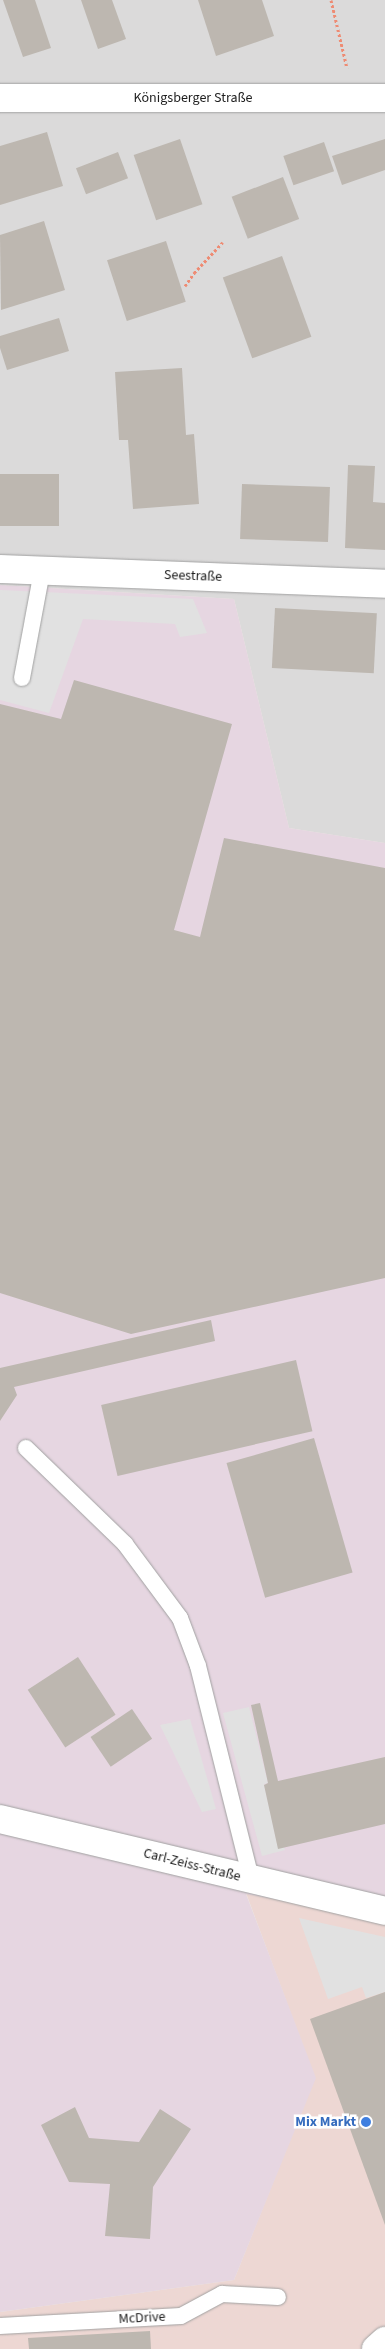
<!DOCTYPE html>
<meta charset="utf-8">
<style>
body{margin:0}
#map{position:relative;width:385px;height:2349px;overflow:hidden;background:#edebe3;font-family:"Source Sans 3",sans-serif}
div>[style]{position:absolute}
.residential>*{inset:0;background:#dbdada}
.commercial>*{inset:0;background:#edd7d3}
.industrial>*{inset:0;background:#e6d6e1}
.parking>*{inset:0;background:#e1e1e1}
.building>*{inset:0;background:#bdb7b0;transform-origin:0 0}
.path>*{height:3px;margin-top:-1.5px;transform-origin:0;background:repeating-linear-gradient(90deg,#ee8b73 0 2.5px,transparent 0 5px)}
.roads{filter:drop-shadow(0 0 1px #a1a1a1) drop-shadow(0 0 1px #a1a1a1)}
.lane>*{height:16px;margin:-8px;padding:0 8px;transform-origin:8px;border-radius:8px;background:#fff}
.street>*{height:28px;margin:-14px;padding:0 14px;transform-origin:14px;border-radius:14px;background:#fff}
.dots>*{width:14px;height:14px;translate:-50% -50%;box-sizing:border-box;border:2px solid #fff;border-radius:50%}
span{translate:-50% -50%;white-space:nowrap;text-align:center;line-height:1.15;-webkit-text-stroke:5px #fff;paint-order:stroke}
.street-label{font-size:14px;color:#1d1d1d}
.shop-label{font-size:14px;color:#366cbe;font-weight:700}
.right{translate:-100% -50%;text-align:right}
</style>
<div id="map">
<div class="residential">
<div style="clip-path:polygon(0 0,385px 0,385px 843px,289px 828px,234px 599px,0 585px)"></div>
</div>
<div class="commercial">
<div style="clip-path:polygon(246px 1893px,385px 1918px,385px 2349px,0 2349px,0 2312px,234px 2280px,315px 2078px)"></div>
</div>
<div class="industrial">
<div style="clip-path:polygon(0 585px,234px 599px,289px 828px,385px 843px,385px 1918px,246px 1894px,316px 2078px,234px 2280px,0 2312px)"></div>
</div>
<div class="parking">
<div style="clip-path:polygon(0 590px,193px 599px,207px 633px,180px 637px,175px 624px,83px 619px,49px 713px,0 700px)"></div>
<div style="clip-path:polygon(249px 1707px,268px 1783px,264px 1784px,278px 1848px,284px 1847px,285px 1850px,262px 1856px,223px 1713px)"></div>
<div style="clip-path:polygon(190px 1719px,216px 1809px,202px 1812px,160px 1725px)"></div>
<div style="clip-path:polygon(299px 1918px,385px 1937px,385px 1992px,366px 1998px,362px 1987px,328px 1999px)"></div>
</div>
<div class="building">
<div style="clip-path:polygon(3px 0,35px 0,51px 48px,23px 57px)"></div>
<div style="clip-path:polygon(81px 0,112px 0,126px 39px,98px 49px)"></div>
<div style="clip-path:polygon(198px 0,262px 0,274px 36px,216px 56px)"></div>
<div style="clip-path:polygon(47px 132px,63px 186px,0 205px,0 146px)"></div>
<div style="left:180px;top:139px;width:69px;height:49px;rotate:71deg"></div>
<div style="clip-path:polygon(385px 139px,385px 170px,342px 185px,332px 156px)"></div>
<div style="left:324px;top:142px;width:31px;height:43px;rotate:71deg"></div>
<div style="left:118px;top:152px;width:28px;height:45px;rotate:69deg"></div>
<div style="left:283px;top:177px;width:45px;height:55px;rotate:69deg"></div>
<div style="clip-path:polygon(44px 221px,65px 290px,1px 310px,0 235px)"></div>
<div style="left:166px;top:241px;width:64px;height:62px;rotate:72deg"></div>
<div style="left:282px;top:256px;width:86px;height:63px;rotate:70deg"></div>
<div style="clip-path:polygon(59px 318px,69px 351px,7px 370px,0 348px,0 336px)"></div>
<div style="clip-path:polygon(182px 368px,186px 435px,194px 434px,199px 504px,133px 509px,128px 440px,119px 440px,115px 372px)"></div>
<div style="clip-path:polygon(348px 465px,375px 466px,373px 502px,385px 503px,385px 550px,345px 548px)"></div>
<div style="left:0;top:474px;width:59px;height:52px"></div>
<div style="left:242px;top:484px;width:88px;height:55px;rotate:2deg"></div>
<div style="left:275px;top:608px;width:102px;height:60px;rotate:3deg"></div>
<div style="clip-path:polygon(74px 680px,232px 724px,174px 930px,200px 937px,224px 838px,385px 868px,385px 1278px,131px 1334px,0 1293px,0 704px,61px 719px)"></div>
<div style="clip-path:polygon(211px 1320px,215px 1341px,14px 1387px,17px 1395px,0 1421px,0 1368px)"></div>
<div style="left:296px;top:1360px;width:73px;height:200px;rotate:77deg"></div>
<div style="left:314px;top:1438px;width:140px;height:91px;rotate:74deg"></div>
<div style="left:78px;top:1657px;width:69px;height:60px;rotate:57deg"></div>
<div style="clip-path:polygon(260px 1703px,278px 1781px,385px 1757px,385px 1824px,278px 1849px,264px 1785px,268px 1783px,251px 1705px)"></div>
<div style="left:132px;top:1709px;width:36px;height:50px;rotate:56deg"></div>
<div style="clip-path:polygon(385px 1992px,385px 2225px,310px 2019px)"></div>
<div style="clip-path:polygon(75px 2107px,89px 2138px,139px 2142px,160px 2109px,191px 2129px,153px 2187px,150px 2239px,105px 2236px,110px 2184px,69px 2182px,41px 2125px)"></div>
<div style="clip-path:polygon(150px 2331px,151px 2349px,29px 2349px,28px 2338px)"></div>
</div>
<div class="path">
<div style="left:331px;top:0;width:70px;rotate:76.8deg"></div>
<div style="left:185px;top:286px;width:16px;rotate:-55deg"></div>
<div style="left:194px;top:273px;width:42px;rotate:-46.9deg"></div>
</div>
<div class="roads">
<div class="lane">
<div style="left:22px;top:678px;width:109px;rotate:-79.4deg"></div>
<div style="left:26px;top:1448px;width:138px;rotate:44.1deg"></div>
<div style="left:125px;top:1544px;width:92px;rotate:53.4deg"></div>
<div style="left:180px;top:1618px;width:51px;rotate:69.4deg"></div>
<div style="left:198px;top:1666px;width:219px;rotate:76deg"></div>
<div style="left:0;top:2326px;width:181px;rotate:-3.2deg"></div>
<div style="left:181px;top:2316px;width:47px;rotate:-28.2deg"></div>
<div style="left:222px;top:2294px;width:56px;rotate:3.1deg"></div>
</div>
<div class="street">
<div style="left:0;top:98px;width:385px"></div>
<div style="left:0;top:569px;width:385px;rotate:2.2deg"></div>
<div style="left:0;top:1819px;width:396px;rotate:13.4deg"></div>
<div style="left:376px;top:2349px;width:12px;rotate:-42deg"></div>
</div>
</div>
<div class="dots">
<div style="left:366px;top:2122px;background:#3f7fe0"></div>
</div>
<div class="street-label">
<span style="left:193px;top:98px">Königsberger Straße</span>
<span style="left:193px;top:576px;rotate:2deg">Seestraße</span>
<span style="left:192px;top:1865px;rotate:14deg">Carl-Zeiss-Straße</span>
<span style="left:142px;top:2318px;rotate:-3deg">McDrive</span>
</div>
<div class="shop-label">
<span class="right" style="left:356px;top:2122px">Mix Markt</span>
</div>
</div>
